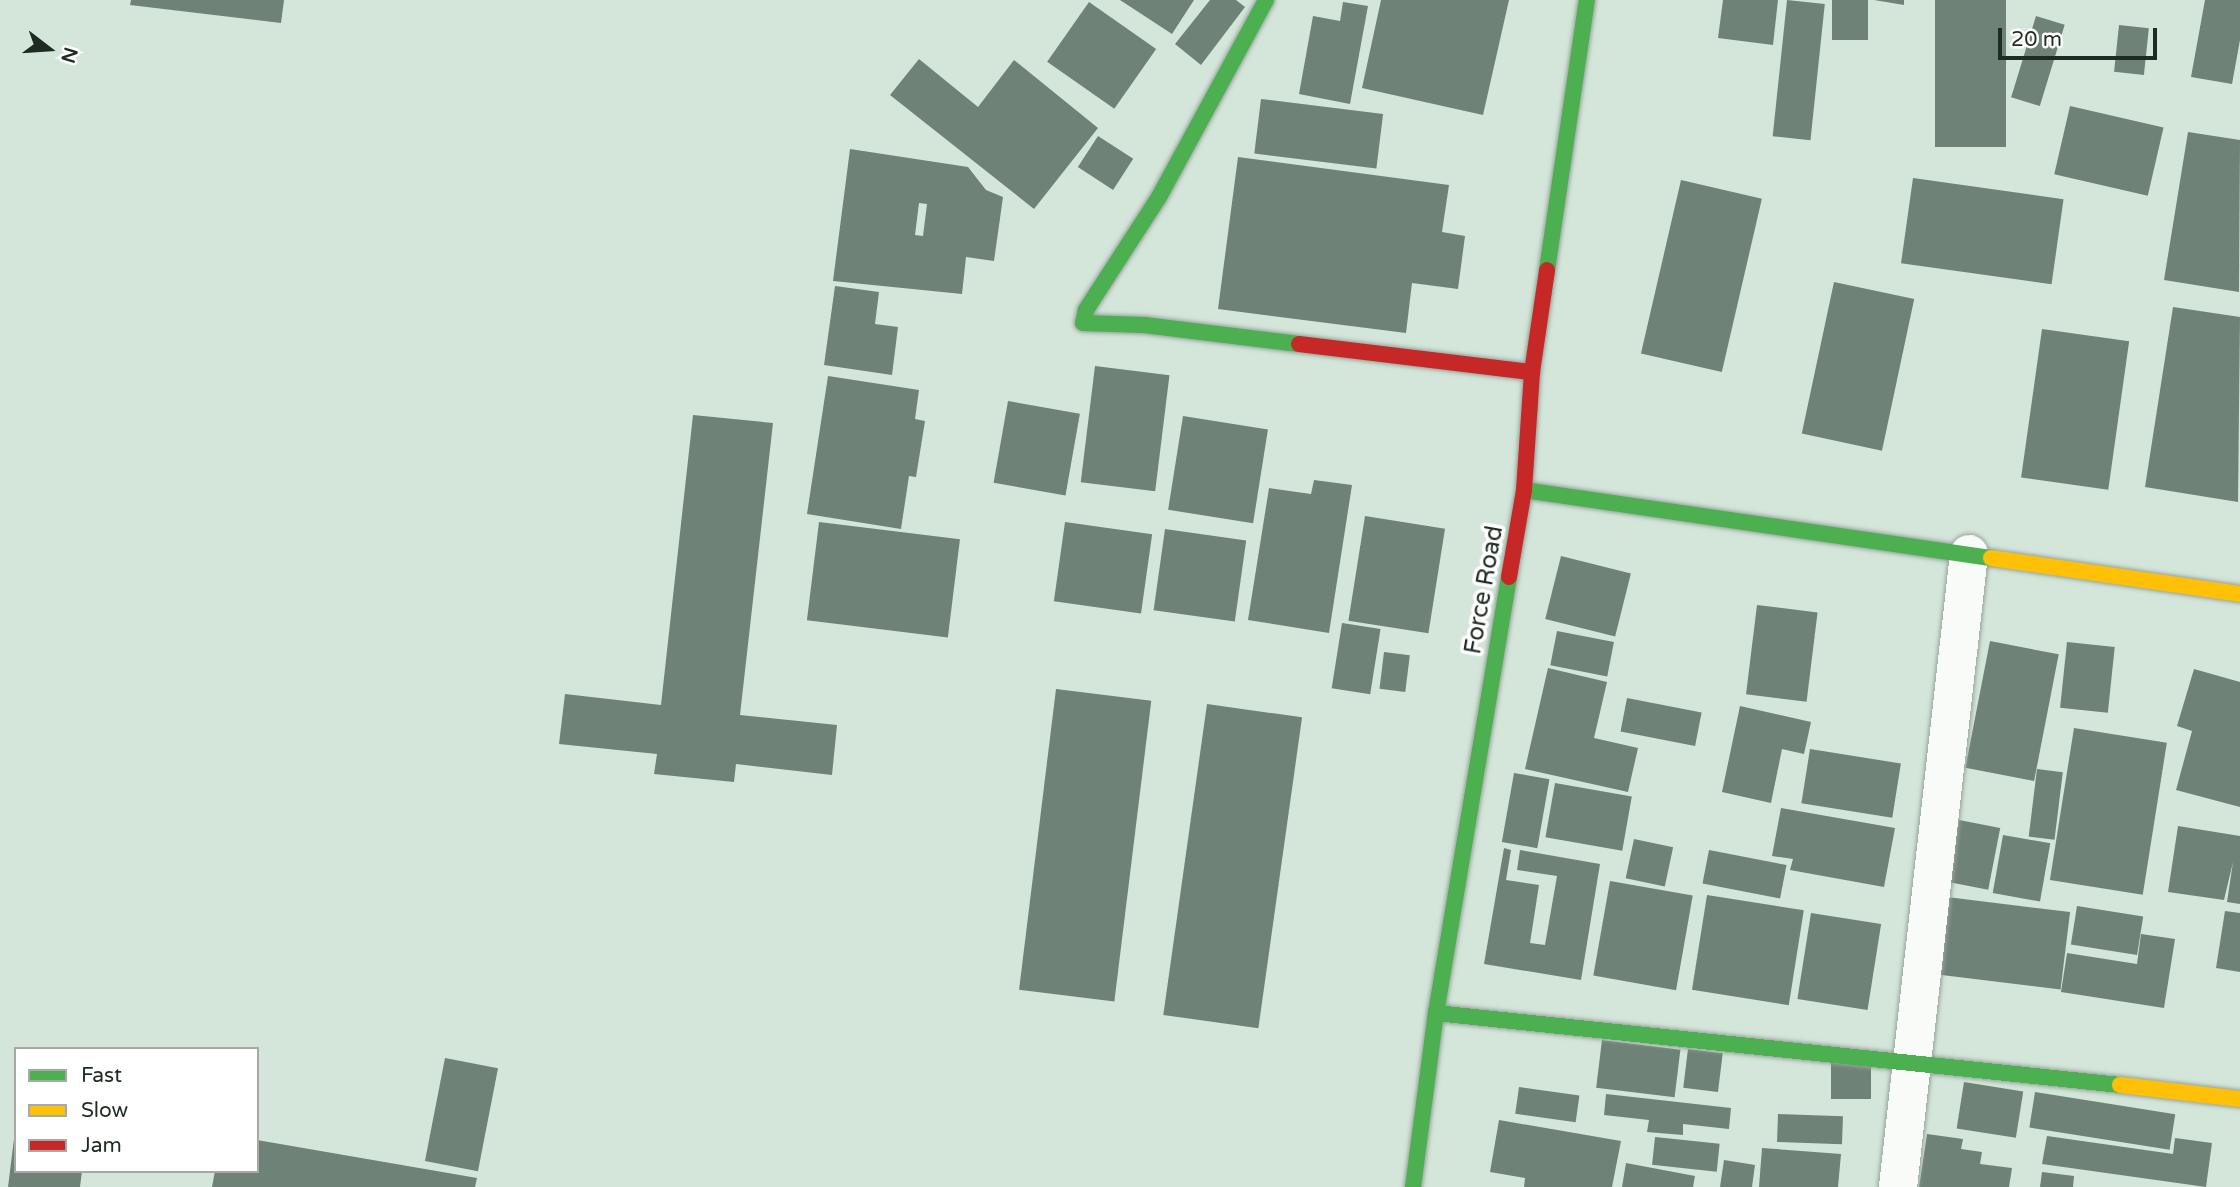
<!DOCTYPE html>
<style>
body{margin:0}
#map{position:relative;width:2240px;height:1187px;overflow:hidden;background:#d4e6da;font-family:"Varela Round",sans-serif}
div>[style]{position:absolute}
.building>*{inset:0;background:#6f8277;transform-origin:0 0}
.roads{filter:drop-shadow(0 0 2px #96a49b) drop-shadow(0 0 2px #96a49b)}
.street>*{height:38px;margin:-19px;padding:0 19px;transform-origin:19px;border-radius:19px;background:#f9fbf9}
.fast>*{height:16px;margin:-8px;padding:0 8px;transform-origin:8px;border-radius:8px;background:#4caf50}
.slow>*{height:16px;margin:-8px;padding:0 8px;transform-origin:8px;border-radius:8px;background:#ffc107}
.jam>*{height:16px;margin:-8px;padding:0 8px;transform-origin:8px;border-radius:8px;background:#c62828}
span{translate:-50% -50%;white-space:nowrap;text-align:center;line-height:1.15;-webkit-text-stroke:7px #fff;paint-order:stroke}
.street-label{font-size:24px;color:#1e2b22}
.legend{position:absolute;left:14px;top:1047px;width:245px;height:126px;box-sizing:border-box;background:#fff;border:2px solid #a5aaa7;margin:0;padding:9px 12px;list-style:none;font-size:21px;color:#1e2b22}
.legend li{display:flex;align-items:center;gap:14px;height:35px}
.legend b{width:35px;border:2px solid #a5aaa7}
.north{position:absolute;left:14px;top:14px;width:70px;height:70px;-webkit-text-stroke:5px #fff;paint-order:stroke;rotate:107deg;font-size:19px;font-weight:700;line-height:28px;text-align:center;color:#1e2b22}
.north::after{content:'';display:block;margin:auto;width:24px;height:32px;background:#1e2b22;clip-path:polygon(50% 0,100% 100%,50% 72%,0 100%)}
.scale{position:absolute;left:1998px;top:28px;width:159px;height:32px;box-sizing:border-box;border:4px solid #1e2b22;border-top:0;padding-left:9px;font-size:21px;line-height:24px;white-space:nowrap;color:#1e2b22;-webkit-text-stroke:5px #fff;paint-order:stroke}
</style>
<div id="map">
<div class="building">
<div style="clip-path:polygon(131px 0,284px 0,281px 23px,130px 5px)"></div>
<div style="clip-path:polygon(1120px 0,1194px 0,1172px 34px)"></div>
<div style="clip-path:polygon(1210px 0,1236px 0,1245px 7px,1201px 65px,1175px 44px)"></div>
<div style="clip-path:polygon(1381px 0,1509px 0,1483px 115px,1362px 88px)"></div>
<div style="clip-path:polygon(1723px 0,1778px 0,1773px 45px,1718px 38px)"></div>
<div style="left:1787px;top:0;width:38px;height:137px;rotate:6deg"></div>
<div style="left:1832px;top:0;width:36px;height:40px"></div>
<div style="clip-path:polygon(1874px 0,1904px 0,1904px 5px)"></div>
<div style="left:1935px;top:0;width:71px;height:147px"></div>
<div style="clip-path:polygon(2205px 0,2240px 0,2240px 40px,2232px 84px,2191px 77px)"></div>
<div style="left:1089px;top:2px;width:82px;height:73px;rotate:35deg"></div>
<div style="clip-path:polygon(1343px 2px,1368px 6px,1350px 104px,1299px 94px,1313px 16px,1340px 21px)"></div>
<div style="left:2036px;top:16px;width:30px;height:85px;rotate:17deg"></div>
<div style="left:2119px;top:25px;width:30px;height:47px;rotate:6deg"></div>
<div style="clip-path:polygon(919px 59px,978px 107px,1014px 60px,1098px 128px,1034px 209px,890px 95px)"></div>
<div style="left:1261px;top:99px;width:123px;height:55px;rotate:7deg"></div>
<div style="left:2070px;top:106px;width:96px;height:70px;rotate:13deg"></div>
<div style="clip-path:polygon(2188px 132px,2240px 140px,2239px 292px,2164px 280px)"></div>
<div style="left:1098px;top:136px;width:42px;height:37px;rotate:33deg"></div>
<div style="clip-path:polygon(evenodd,850px 149px,968px 167px,986px 190px,1003px 197px,994px 261px,966px 257px,962px 294px,833px 281px,850px 149px,919px 203px,927px 204px,923px 236px,915px 235px,919px 203px)"></div>
<div style="clip-path:polygon(1238px 157px,1449px 185px,1442px 232px,1465px 236px,1458px 289px,1412px 283px,1406px 333px,1218px 309px)"></div>
<div style="left:1913px;top:178px;width:152px;height:86px;rotate:8deg"></div>
<div style="left:1681px;top:180px;width:83px;height:178px;rotate:13deg"></div>
<div style="left:1834px;top:282px;width:82px;height:155px;rotate:12deg"></div>
<div style="clip-path:polygon(835px 286px,879px 292px,875px 324px,898px 327px,892px 375px,824px 365px)"></div>
<div style="clip-path:polygon(2173px 307px,2240px 317px,2238px 502px,2145px 487px)"></div>
<div style="left:2042px;top:329px;width:88px;height:150px;rotate:8deg"></div>
<div style="left:1095px;top:366px;width:75px;height:117px;rotate:7deg"></div>
<div style="clip-path:polygon(828px 376px,919px 390px,915px 419px,925px 421px,916px 477px,909px 476px,901px 529px,807px 514px)"></div>
<div style="left:1008px;top:401px;width:73px;height:83px;rotate:10deg"></div>
<div style="clip-path:polygon(693px 415px,773px 423px,740px 715px,837px 725px,832px 775px,736px 764px,734px 782px,654px 774px,657px 754px,559px 744px,565px 694px,661px 705px)"></div>
<div style="left:1183px;top:416px;width:86px;height:95px;rotate:9deg"></div>
<div style="clip-path:polygon(1314px 480px,1352px 485px,1329px 633px,1248px 620px,1269px 488px,1311px 494px)"></div>
<div style="left:1365px;top:516px;width:81px;height:106px;rotate:9deg"></div>
<div style="left:819px;top:522px;width:142px;height:99px;rotate:7deg"></div>
<div style="left:1065px;top:522px;width:88px;height:80px;rotate:8deg"></div>
<div style="left:1165px;top:529px;width:82px;height:82px;rotate:8deg"></div>
<div style="left:1561px;top:556px;width:72px;height:65px;rotate:14deg"></div>
<div style="left:1757px;top:605px;width:61px;height:90px;rotate:7deg"></div>
<div style="left:1342px;top:623px;width:39px;height:66px;rotate:9deg"></div>
<div style="left:1557px;top:631px;width:58px;height:35px;rotate:11deg"></div>
<div style="left:1990px;top:641px;width:70px;height:129px;rotate:11deg"></div>
<div style="left:2067px;top:642px;width:48px;height:66px;rotate:6deg"></div>
<div style="left:1384px;top:652px;width:26px;height:37px;rotate:7deg"></div>
<div style="clip-path:polygon(1548px 668px,1607px 682px,1594px 738px,1638px 748px,1628px 792px,1525px 769px)"></div>
<div style="clip-path:polygon(2194px 669px,2240px 682px,2240px 807px,2176px 790px,2192px 731px,2177px 726px)"></div>
<div style="left:1056px;top:689px;width:96px;height:303px;rotate:7deg"></div>
<div style="left:1627px;top:698px;width:76px;height:34px;rotate:11deg"></div>
<div style="left:1207px;top:704px;width:96px;height:314px;rotate:8deg"></div>
<div style="clip-path:polygon(1740px 706px,1811px 722px,1804px 754px,1782px 749px,1771px 803px,1722px 792px)"></div>
<div style="left:2074px;top:728px;width:94px;height:154px;rotate:9deg"></div>
<div style="left:1810px;top:749px;width:92px;height:55px;rotate:9deg"></div>
<div style="left:2037px;top:769px;width:26px;height:68px;rotate:7deg"></div>
<div style="left:1514px;top:773px;width:36px;height:70px;rotate:10deg"></div>
<div style="left:1555px;top:783px;width:78px;height:55px;rotate:10deg"></div>
<div style="clip-path:polygon(1781px 808px,1895px 828px,1884px 887px,1790px 870px,1793px 859px,1772px 856px)"></div>
<div style="left:1959px;top:820px;width:42px;height:63px;rotate:11deg"></div>
<div style="clip-path:polygon(2178px 826px,2240px 836px,2240px 904px,2227px 902px,2233px 862px,2224px 900px,2168px 892px)"></div>
<div style="left:2003px;top:835px;width:48px;height:59px;rotate:10deg"></div>
<div style="left:1634px;top:839px;width:40px;height:40px;rotate:12deg"></div>
<div style="clip-path:polygon(1504px 848px,1511px 850px,1506px 880px,1539px 885px,1530px 943px,1545px 945px,1557px 876px,1517px 870px,1520px 850px,1600px 864px,1581px 980px,1484px 964px)"></div>
<div style="left:1709px;top:850px;width:79px;height:34px;rotate:11deg"></div>
<div style="left:1610px;top:881px;width:84px;height:96px;rotate:10deg"></div>
<div style="left:1707px;top:895px;width:98px;height:96px;rotate:9deg"></div>
<div style="left:1947px;top:897px;width:124px;height:78px;rotate:7deg"></div>
<div style="left:2077px;top:906px;width:67px;height:39px;rotate:9deg"></div>
<div style="clip-path:polygon(2225px 911px,2240px 913px,2240px 972px,2216px 968px)"></div>
<div style="left:1811px;top:913px;width:71px;height:87px;rotate:9deg"></div>
<div style="clip-path:polygon(2141px 934px,2175px 939px,2164px 1008px,2061px 992px,2067px 953px,2137px 964px)"></div>
<div style="left:1602px;top:1040px;width:79px;height:48px;rotate:7deg"></div>
<div style="left:1688px;top:1049px;width:35px;height:39px;rotate:7deg"></div>
<div style="left:445px;top:1058px;width:54px;height:105px;rotate:11deg"></div>
<div style="left:1831px;top:1063px;width:40px;height:36px"></div>
<div style="left:1964px;top:1082px;width:60px;height:47px;rotate:9deg"></div>
<div style="left:1519px;top:1087px;width:61px;height:27px;rotate:8deg"></div>
<div style="left:2035px;top:1092px;width:142px;height:36px;rotate:9deg"></div>
<div style="clip-path:polygon(1606px 1094px,1731px 1108px,1729px 1129px,1683px 1124px,1683px 1135px,1647px 1132px,1649px 1120px,1604px 1115px)"></div>
<div style="left:1778px;top:1114px;width:65px;height:28px;rotate:2deg"></div>
<div style="clip-path:polygon(1499px 1120px,1621px 1141px,1612px 1187px,1524px 1187px,1525px 1178px,1490px 1172px)"></div>
<div style="clip-path:polygon(1927px 1134px,1963px 1139px,1961px 1149px,1982px 1152px,1980px 1164px,2012px 1168px,2009px 1187px,1919px 1187px)"></div>
<div style="clip-path:polygon(2047px 1136px,2173px 1154px,2175px 1138px,2212px 1143px,2206px 1187px,2042px 1164px)"></div>
<div style="left:1655px;top:1137px;width:65px;height:28px;rotate:6deg"></div>
<div style="clip-path:polygon(14px 1139px,16px 1171px,82px 1171px,80px 1187px,8px 1187px)"></div>
<div style="clip-path:polygon(257px 1140px,477px 1178px,475px 1187px,212px 1187px,215px 1171px,257px 1171px)"></div>
<div style="clip-path:polygon(1762px 1148px,1841px 1154px,1838px 1187px,1759px 1187px)"></div>
<div style="clip-path:polygon(1724px 1160px,1755px 1165px,1752px 1187px,1720px 1187px)"></div>
<div style="clip-path:polygon(1626px 1163px,1695px 1176px,1693px 1187px,1622px 1187px)"></div>
<div style="clip-path:polygon(2042px 1172px,2074px 1176px,2073px 1187px,2040px 1187px)"></div>
</div>
<div class="roads">
<div class="street">
<div style="left:1898px;top:1187px;width:637px;rotate:-83.6deg"></div>
</div>
<div class="fast">
<div style="left:1266px;top:0;width:224px;rotate:118.5deg"></div>
<div style="left:1159px;top:197px;width:135px;rotate:122.9deg"></div>
<div style="left:1086px;top:310px;width:13px;rotate:103deg"></div>
<div style="left:1083px;top:323px;width:61px;rotate:1.9deg"></div>
<div style="left:1144px;top:325px;width:156px;rotate:7deg"></div>
<div style="left:1547px;top:270px;width:273px;rotate:-81.6deg"></div>
<div style="left:1524px;top:490px;width:472px;rotate:8.3deg"></div>
<div style="left:1436px;top:1013px;width:688px;rotate:6.01deg"></div>
<div style="left:1413px;top:1187px;width:176px;rotate:-82.5deg"></div>
<div style="left:1436px;top:1013px;width:442px;rotate:-80.5deg"></div>
</div>
<div class="slow">
<div style="left:1991px;top:558px;width:252px;rotate:8.2deg"></div>
<div style="left:2120px;top:1085px;width:121px;rotate:6.7deg"></div>
</div>
<div class="jam">
<div style="left:1299px;top:344px;width:235px;rotate:6.9deg"></div>
<div style="left:1509px;top:577px;width:88px;rotate:-80.2deg"></div>
<div style="left:1524px;top:490px;width:118px;rotate:-86.1deg"></div>
<div style="left:1532px;top:372px;width:103px;rotate:-81.6deg"></div>
</div>
</div>
<div class="street-label">
<span style="left:1484px;top:590px;rotate:-80deg">Force Road</span>
</div>
<ul class="legend">
<li><b style="height:9px;background:#4caf50"></b>Fast</li>
<li><b style="height:9px;background:#ffc107"></b>Slow</li>
<li><b style="height:9px;background:#c62828"></b>Jam</li>
</ul>
<div class="north">N</div>
<div class="scale">20 m</div>
</div>
